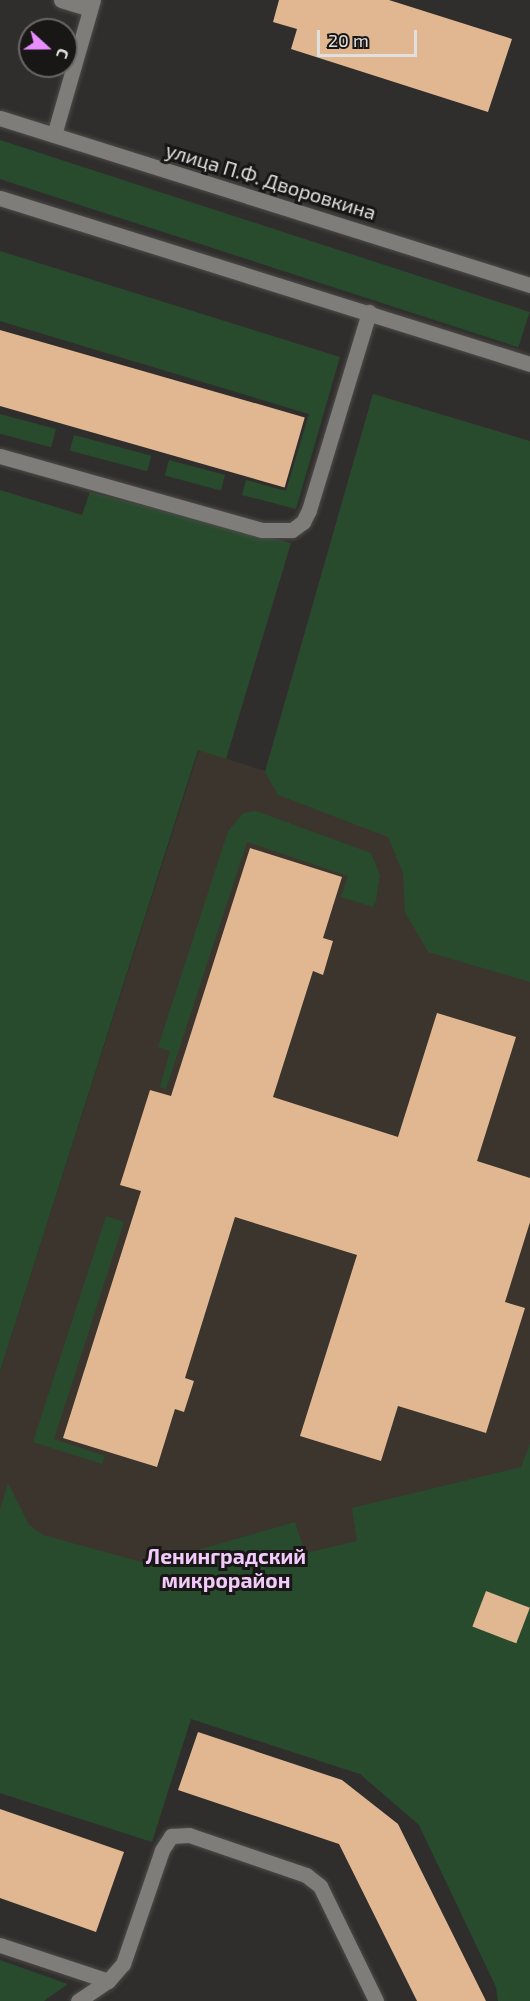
<!DOCTYPE html>
<meta charset="utf-8">
<style>
body{margin:0}
#map{position:relative;width:530px;height:2001px;overflow:hidden;background:#302e2c;font-family:"Exo 2",sans-serif}
div>[style]{position:absolute}
.built>*{inset:0;background:#3b352d}
.green>*{inset:0;background:#294b2d;transform-origin:0 0}
.building>*{inset:0;background:#e1b792;transform-origin:0 0}
.roads{filter:drop-shadow(0 0 2px #4c4b49) drop-shadow(0 0 2px #4c4b49)}
.service>*{height:15px;margin:-7.5px;padding:0 7.5px;transform-origin:7.5px;border-radius:7.5px;background:#7f7d7a}
.tertiary>*{height:15px;margin:-7.5px;padding:0 7.5px;transform-origin:7.5px;border-radius:7.5px;background:#7f7d7a}
span{translate:-50% -50%;white-space:nowrap;text-align:center;line-height:1.15;-webkit-text-stroke:6px #181715;paint-order:stroke}
.street-label{font-size:20px;color:#e1e0de}
.neighbourhood-label{font-size:21px;color:#f2cafc;font-weight:700}
.north{position:absolute;left:18px;top:18px;width:60px;height:60px;box-sizing:border-box;background:#181715;border:2px solid #686765;border-radius:50%;rotate:111deg;font-size:16px;font-weight:700;line-height:24px;text-align:center;color:#e1e0de}
.north::after{content:'';display:block;margin:auto;width:21px;height:27px;background:#e88eff;clip-path:polygon(50% 0,100% 100%,50% 72%,0 100%)}
.scale{position:absolute;left:317px;top:30px;width:100px;height:27px;box-sizing:border-box;border:3px solid #e1e0de;border-top:0;padding-left:8px;font-size:18px;line-height:21px;white-space:nowrap;color:#e1e0de;-webkit-text-stroke:4px #181715;paint-order:stroke}
</style>
<div id="map">
<div class="built">
<div style="clip-path:polygon(373px 394px,530px 441px,530px 1593px,443px 1694px,0 1531px,0 1371px,199px 750px,265px 771px)"></div>
</div>
<div class="green">
<div style="left:0;top:140px;width:557px;height:37px;rotate:18deg"></div>
<div style="clip-path:polygon(0 251px,340px 357px,296px 509px,242px 495px,246px 480px,286px 491px,309px 414px,0 321px)"></div>
<div style="clip-path:polygon(373px 394px,530px 441px,530px 982px,428px 952px,405px 912px,403px 873px,388px 837px,278px 795px,265px 772px)"></div>
<div style="left:0;top:414px;width:58px;height:19px;rotate:15deg"></div>
<div style="left:74px;top:435px;width:80px;height:16px;rotate:15deg"></div>
<div style="left:169px;top:460px;width:58px;height:16px;rotate:15deg"></div>
<div style="clip-path:polygon(0 490px,82px 515px,90px 492px,291px 543px,226px 759px,198px 750px,0 1371px)"></div>
<div style="clip-path:polygon(256px 811px,371px 853px,380px 875px,376px 901px,373px 907px,341px 897px,348px 876px,247px 842px,166px 1089px,160px 1087px,170px 1051px,158px 1047px,228px 831px,243px 813px)"></div>
<div style="clip-path:polygon(106px 1216px,124px 1222px,54px 1439px,105px 1456px,102px 1464px,33px 1442px)"></div>
<div style="clip-path:polygon(530px 1443px,530px 2001px,498px 2001px,496px 1987px,419px 1825px,360px 1774px,191px 1719px,152px 1842px,0 1793px,0 1510px,8px 1483px,29px 1525px,43px 1535px,149px 1564px,295px 1522px,305px 1553px,357px 1541px,352px 1508px,521px 1467px)"></div>
<div style="clip-path:polygon(0 1960px,68px 1984px,44px 2001px,0 2001px)"></div>
</div>
<div class="building">
<div style="clip-path:polygon(279px 0,389px 0,512px 39px,488px 112px,291px 49px,297px 29px,273px 22px)"></div>
<div style="left:0;top:330px;width:317px;height:73px;rotate:16deg"></div>
<div style="clip-path:polygon(250px 848px,342px 877px,323px 938px,333px 941px,323px 975px,313px 971px,273px 1097px,398px 1137px,437px 1013px,516px 1037px,477px 1161px,530px 1178px,530px 1222px,505px 1302px,525px 1308px,486px 1433px,398px 1406px,381px 1461px,300px 1436px,357px 1255px,235px 1217px,185px 1378px,194px 1381px,184px 1412px,175px 1409px,157px 1467px,63px 1438px,141px 1191px,120px 1185px,150px 1090px,171px 1096px)"></div>
<div style="left:486px;top:1591px;width:47px;height:38px;rotate:21deg"></div>
<div style="clip-path:polygon(198px 1732px,342px 1780px,398px 1824px,486px 2001px,417px 2001px,339px 1844px,178px 1790px)"></div>
<div style="clip-path:polygon(0 1809px,124px 1852px,96px 1932px,0 1898px)"></div>
</div>
<div class="roads">
<div class="service">
<div style="left:61px;top:0;width:30px;rotate:17deg"></div>
<div style="left:54px;top:135px;width:141px;rotate:-73.9deg"></div>
<div style="left:0;top:456px;width:272px;rotate:15.8deg"></div>
<div style="left:262px;top:530px;width:30px"></div>
<div style="left:292px;top:530px;width:14px;rotate:-36deg"></div>
<div style="left:303px;top:522px;width:13px;rotate:-63deg"></div>
<div style="left:309px;top:510px;width:207px;rotate:-73.1deg"></div>
<div style="left:0;top:1945px;width:114px;rotate:18.4deg"></div>
<div style="left:78px;top:2001px;width:36px;rotate:-34deg"></div>
<div style="left:108px;top:1981px;width:23px;rotate:-49deg"></div>
<div style="left:123px;top:1964px;width:120px;rotate:-71.1deg"></div>
<div style="left:162px;top:1850px;width:17px;rotate:-57deg"></div>
<div style="left:171px;top:1836px;width:18px;rotate:-3deg"></div>
<div style="left:189px;top:1835px;width:124px;rotate:18.9deg"></div>
<div style="left:306px;top:1875px;width:18px;rotate:38deg"></div>
<div style="left:320px;top:1886px;width:128px;rotate:64deg"></div>
</div>
<div class="tertiary">
<div style="left:0;top:118px;width:556px;rotate:17.49deg"></div>
<div style="left:0;top:198px;width:555px;rotate:17.39deg"></div>
</div>
</div>
<div class="street-label">
<span style="left:271px;top:181px;rotate:17deg">улица П.Ф. Дворовкина</span>
</div>
<div class="neighbourhood-label">
<span style="left:226px;top:1568px">Ленинградский<br>микрорайон</span>
</div>
<div class="north">С</div>
<div class="scale">20 m</div>
</div>
